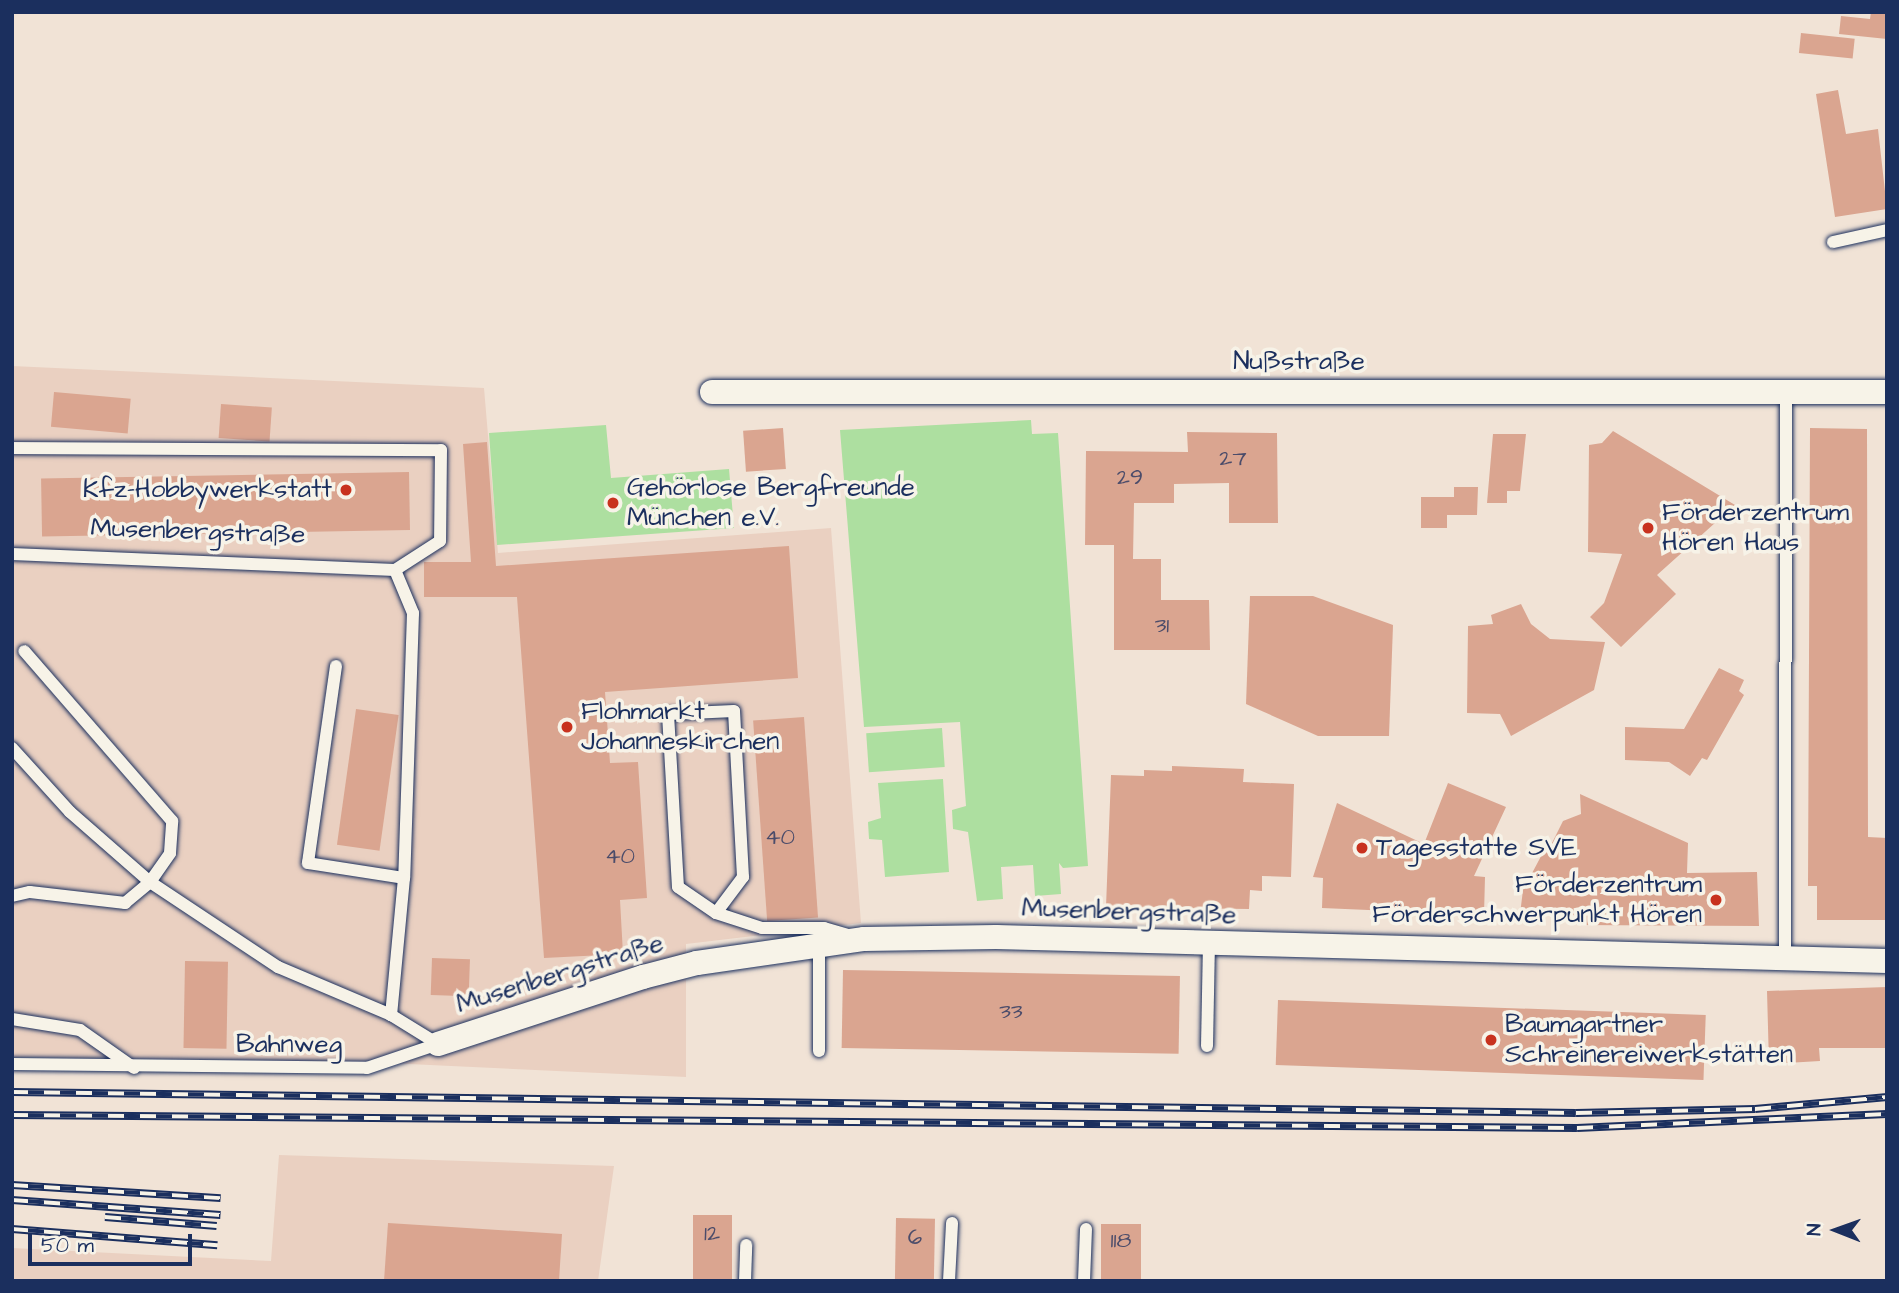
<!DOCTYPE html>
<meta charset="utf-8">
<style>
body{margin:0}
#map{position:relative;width:1899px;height:1293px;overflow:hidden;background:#f1e3d6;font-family:"Architects Daughter",sans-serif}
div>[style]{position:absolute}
.built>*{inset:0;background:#ead0c1}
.green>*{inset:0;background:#addfa0;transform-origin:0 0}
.building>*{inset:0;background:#daa590;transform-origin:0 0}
.roads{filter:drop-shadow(0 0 2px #1b2f5e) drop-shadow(0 0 2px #1b2f5e)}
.lane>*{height:12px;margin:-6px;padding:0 6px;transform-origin:6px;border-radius:6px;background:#f7f3e8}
.street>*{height:24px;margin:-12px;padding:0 12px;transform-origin:12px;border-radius:12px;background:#f7f3e8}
.rail>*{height:8px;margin-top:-4px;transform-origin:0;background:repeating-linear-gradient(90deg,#f7f3e8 0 16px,#1b2f5e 0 32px);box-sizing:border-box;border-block:2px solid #1b2f5e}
.dots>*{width:19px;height:19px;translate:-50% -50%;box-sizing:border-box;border:4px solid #f7f3e8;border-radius:50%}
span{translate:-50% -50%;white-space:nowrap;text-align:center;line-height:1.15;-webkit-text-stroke:7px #f7f3e8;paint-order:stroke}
.number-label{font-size:23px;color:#4b4c6a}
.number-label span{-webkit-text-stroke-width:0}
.street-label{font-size:26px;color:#1b2f5e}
.poi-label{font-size:26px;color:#1b2f5e}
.left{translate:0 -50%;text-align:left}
.right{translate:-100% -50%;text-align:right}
.frame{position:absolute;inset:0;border:14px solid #1b2f5e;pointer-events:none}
.north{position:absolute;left:1801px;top:1195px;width:70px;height:70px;-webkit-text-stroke:5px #f7f3e8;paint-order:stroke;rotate:271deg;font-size:19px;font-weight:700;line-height:28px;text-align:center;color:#1b2f5e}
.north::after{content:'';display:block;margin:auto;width:24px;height:32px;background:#1b2f5e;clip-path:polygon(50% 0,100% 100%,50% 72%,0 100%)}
.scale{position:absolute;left:28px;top:1234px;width:164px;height:32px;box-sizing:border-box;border:4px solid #1b2f5e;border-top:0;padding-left:9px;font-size:21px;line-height:24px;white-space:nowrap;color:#1b2f5e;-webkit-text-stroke:5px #f7f3e8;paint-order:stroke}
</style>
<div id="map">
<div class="built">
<div style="clip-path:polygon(12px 366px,484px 388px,498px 553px,831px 528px,861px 923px,686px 944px,686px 1077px,366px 1062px,12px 1057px)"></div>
<div style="clip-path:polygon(279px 1155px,614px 1166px,598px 1281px,12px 1281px,12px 1248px,271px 1261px)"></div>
</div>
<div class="green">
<div style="clip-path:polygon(1031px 420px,1032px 434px,1058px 433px,1088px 866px,1063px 868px,1059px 863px,1061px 894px,1035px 896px,1033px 865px,1001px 867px,1003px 899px,977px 901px,968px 832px,953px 829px,952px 810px,966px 806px,960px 722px,864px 727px,840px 430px)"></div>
<div style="clip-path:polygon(606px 425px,611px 478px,729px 469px,734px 528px,497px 545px,489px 433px)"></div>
<div style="left:942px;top:728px;width:39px;height:76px;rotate:86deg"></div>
<div style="clip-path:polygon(943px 779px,949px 872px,885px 877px,882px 840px,869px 839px,868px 822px,881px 818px,878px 783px)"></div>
</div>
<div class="building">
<div style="clip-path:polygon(1871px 12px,1887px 12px,1887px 39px,1839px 34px,1841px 16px,1870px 19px)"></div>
<div style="left:1801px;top:33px;width:54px;height:20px;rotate:6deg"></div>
<div style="clip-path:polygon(1838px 90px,1846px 134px,1878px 129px,1887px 209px,1835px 217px,1816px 94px)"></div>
<div style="left:54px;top:392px;width:77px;height:35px;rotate:5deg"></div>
<div style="left:221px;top:404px;width:51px;height:34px;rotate:4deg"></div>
<div style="left:783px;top:428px;width:41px;height:40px;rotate:86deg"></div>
<div style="clip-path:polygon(1810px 428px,1867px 429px,1868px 837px,1887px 838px,1887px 920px,1817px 920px,1817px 886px,1808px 886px)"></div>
<div style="clip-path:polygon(1613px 431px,1735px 505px,1657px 575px,1676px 594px,1621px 647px,1590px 617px,1604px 603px,1622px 554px,1588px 552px,1589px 445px,1602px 443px)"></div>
<div style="clip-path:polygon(1187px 432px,1277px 433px,1278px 523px,1229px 523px,1229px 483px,1174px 484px,1174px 503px,1134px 503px,1133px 559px,1161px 559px,1161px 600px,1209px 600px,1210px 650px,1114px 650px,1114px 545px,1085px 545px,1086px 451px,1188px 452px)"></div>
<div style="clip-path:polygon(1493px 434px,1526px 434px,1520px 491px,1507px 491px,1507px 503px,1487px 503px)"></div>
<div style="clip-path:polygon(487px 442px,496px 566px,789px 546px,798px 678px,605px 692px,610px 763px,638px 762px,647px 898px,620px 900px,623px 954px,544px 958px,517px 597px,424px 597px,424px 562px,471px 562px,463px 444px)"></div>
<div style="left:409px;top:472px;width:58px;height:368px;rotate:89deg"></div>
<div style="clip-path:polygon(1454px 487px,1478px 487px,1477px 515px,1447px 515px,1447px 528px,1421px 528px,1421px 497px,1454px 497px)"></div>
<div style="clip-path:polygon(1250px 596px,1313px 596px,1393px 625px,1389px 736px,1318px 736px,1246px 704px)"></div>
<div style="clip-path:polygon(1521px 604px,1531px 624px,1550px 639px,1605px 642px,1594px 690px,1511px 736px,1500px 714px,1467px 713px,1468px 626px,1493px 624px,1491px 615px)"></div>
<div style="clip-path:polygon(1719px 668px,1744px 680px,1739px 691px,1744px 695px,1707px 760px,1702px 758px,1690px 776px,1669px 762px,1625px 760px,1625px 727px,1684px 729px)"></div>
<div style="left:356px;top:709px;width:43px;height:137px;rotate:8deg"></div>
<div style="left:804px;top:717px;width:201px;height:51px;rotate:86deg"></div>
<div style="clip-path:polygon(1172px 766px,1244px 769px,1243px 782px,1294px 784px,1291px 877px,1262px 876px,1262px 891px,1250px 890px,1249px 909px,1106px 907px,1111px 775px,1144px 776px,1144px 770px,1172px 771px)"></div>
<div style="clip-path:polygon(1448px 783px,1506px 807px,1474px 876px,1485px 877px,1484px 915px,1322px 908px,1323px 878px,1313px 877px,1337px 803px,1424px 844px)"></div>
<div style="clip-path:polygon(1580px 794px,1688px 843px,1687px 873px,1757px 872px,1759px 926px,1576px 925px,1574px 915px,1520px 914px,1523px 890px,1547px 845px,1550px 847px,1563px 821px,1581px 814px)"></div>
<div style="left:432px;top:958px;width:38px;height:37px;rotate:2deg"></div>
<div style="left:185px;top:961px;width:43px;height:87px;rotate:1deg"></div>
<div style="left:843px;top:970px;width:337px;height:78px;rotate:1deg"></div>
<div style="clip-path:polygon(1887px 987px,1887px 1048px,1819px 1048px,1820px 1061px,1769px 1064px,1767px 991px)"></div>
<div style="left:1278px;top:1000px;width:428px;height:65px;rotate:2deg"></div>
<div style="left:693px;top:1215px;width:39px;height:66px"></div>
<div style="left:896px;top:1218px;width:39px;height:63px;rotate:1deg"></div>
<div style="clip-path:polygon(388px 1223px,562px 1234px,559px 1281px,384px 1281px)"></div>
<div style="left:1101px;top:1224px;width:40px;height:57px"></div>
</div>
<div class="roads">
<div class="lane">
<div style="left:1833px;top:242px;width:55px;rotate:-12.5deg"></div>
<div style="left:12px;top:448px;width:429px;rotate:0.3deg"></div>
<div style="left:441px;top:450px;width:91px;rotate:90.6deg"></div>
<div style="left:440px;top:541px;width:54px;rotate:147.2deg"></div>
<div style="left:12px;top:554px;width:383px;rotate:2.4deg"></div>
<div style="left:395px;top:570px;width:47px;rotate:67.3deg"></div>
<div style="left:413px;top:613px;width:265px;rotate:91.9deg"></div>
<div style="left:404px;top:878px;width:138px;rotate:95.4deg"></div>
<div style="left:336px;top:666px;width:199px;rotate:98.1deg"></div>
<div style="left:308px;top:863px;width:97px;rotate:8.9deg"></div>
<div style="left:12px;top:748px;width:86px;rotate:47.8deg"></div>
<div style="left:70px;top:812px;width:106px;rotate:41.2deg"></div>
<div style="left:150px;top:882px;width:154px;rotate:33.6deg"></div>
<div style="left:278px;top:967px;width:123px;rotate:23deg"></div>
<div style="left:391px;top:1015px;width:55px;rotate:31.7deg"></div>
<div style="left:12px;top:896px;width:18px;rotate:-13deg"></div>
<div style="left:30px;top:892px;width:96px;rotate:6.6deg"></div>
<div style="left:125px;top:903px;width:33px;rotate:-40deg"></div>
<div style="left:150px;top:882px;width:35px;rotate:-55deg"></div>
<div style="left:170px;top:853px;width:32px;rotate:-86deg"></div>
<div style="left:172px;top:821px;width:225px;rotate:-131deg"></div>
<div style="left:716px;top:913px;width:45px;rotate:-53.1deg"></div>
<div style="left:743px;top:877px;width:166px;rotate:-93.1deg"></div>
<div style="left:734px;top:711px;width:66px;rotate:177.4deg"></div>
<div style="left:668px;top:714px;width:173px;rotate:86.7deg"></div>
<div style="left:678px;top:887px;width:46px;rotate:34.4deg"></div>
<div style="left:716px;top:913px;width:48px;rotate:18.1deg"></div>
<div style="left:762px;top:928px;width:62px"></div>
<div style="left:824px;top:928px;width:26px;rotate:16deg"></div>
<div style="left:1785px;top:960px;width:568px;rotate:-89.9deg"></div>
<div style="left:12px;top:1019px;width:69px;rotate:9.2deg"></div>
<div style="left:80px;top:1030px;width:66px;rotate:35.1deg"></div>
<div style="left:1207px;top:1046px;width:101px;rotate:-88.9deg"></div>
<div style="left:819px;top:1051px;width:107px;rotate:-90deg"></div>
<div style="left:12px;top:1064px;width:355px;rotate:0.6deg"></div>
<div style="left:367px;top:1068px;width:75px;rotate:-18.7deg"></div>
<div style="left:745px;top:1281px;width:36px;rotate:-88deg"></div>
<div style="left:949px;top:1281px;width:58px;rotate:-87deg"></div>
<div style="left:1084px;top:1281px;width:52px;rotate:-87.8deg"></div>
</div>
<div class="street">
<div style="left:712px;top:392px;width:1175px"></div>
<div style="left:438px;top:1044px;width:216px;rotate:-18.1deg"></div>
<div style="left:643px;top:977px;width:56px;rotate:-14.5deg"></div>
<div style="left:697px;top:963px;width:169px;rotate:-8.2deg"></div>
<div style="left:864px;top:939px;width:132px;rotate:-0.9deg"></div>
<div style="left:996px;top:937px;width:891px;rotate:1.54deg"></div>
</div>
</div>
<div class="rail">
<div style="left:12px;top:1092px;width:1564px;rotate:0.77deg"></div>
<div style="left:1576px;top:1113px;width:179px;rotate:-1.3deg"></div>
<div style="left:1755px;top:1109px;width:133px;rotate:-5.2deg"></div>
<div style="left:12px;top:1115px;width:1565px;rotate:0.48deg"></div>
<div style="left:1577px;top:1128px;width:310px;rotate:-2.6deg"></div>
<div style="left:12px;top:1185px;width:209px;rotate:3.6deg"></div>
<div style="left:12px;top:1200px;width:209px;rotate:4.1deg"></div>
<div style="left:105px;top:1217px;width:112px;rotate:4.6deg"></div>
<div style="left:12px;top:1229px;width:206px;rotate:4.5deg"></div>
</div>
<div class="dots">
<div style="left:346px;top:490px;background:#c8321e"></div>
<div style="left:613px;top:503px;background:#c8321e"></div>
<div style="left:1648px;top:528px;background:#c8321e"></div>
<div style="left:567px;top:727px;background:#c8321e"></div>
<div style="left:1362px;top:848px;background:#c8321e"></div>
<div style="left:1716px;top:900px;background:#c8321e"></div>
<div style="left:1491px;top:1040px;background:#c8321e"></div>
</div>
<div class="number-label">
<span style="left:1233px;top:458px">27</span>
<span style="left:1130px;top:477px">29</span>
<span style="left:1162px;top:625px">31</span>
<span style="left:780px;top:837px">40</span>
<span style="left:620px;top:856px">40</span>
<span style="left:1011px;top:1011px">33</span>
<span style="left:712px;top:1233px">12</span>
<span style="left:915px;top:1237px">6</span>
<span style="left:1121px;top:1240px">118</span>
</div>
<div class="street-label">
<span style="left:1299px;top:362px">Nußstraße</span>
<span style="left:198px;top:532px;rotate:2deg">Musenbergstraße</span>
<span style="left:1129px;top:912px;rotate:2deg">Musenbergstraße</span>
<span style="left:560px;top:974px;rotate:-17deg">Musenbergstraße</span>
<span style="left:289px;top:1045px">Bahnweg</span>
</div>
<div class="poi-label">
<span class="left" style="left:627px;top:503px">Gehörlose Bergfreunde<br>München e.V.</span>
<span class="right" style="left:332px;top:490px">Kfz-Hobbywerkstatt</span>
<span class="left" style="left:1662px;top:528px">Förderzentrum<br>Hören Haus</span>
<span class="left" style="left:581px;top:727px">Flohmarkt<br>Johanneskirchen</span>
<span class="left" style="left:1376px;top:848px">Tagesstatte SVE</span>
<span class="right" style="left:1702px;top:900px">Förderzentrum<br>Förderschwerpunkt Hören</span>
<span class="left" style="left:1505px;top:1040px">Baumgartner<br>Schreinereiwerkstätten</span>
</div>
<div class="frame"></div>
<div class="north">N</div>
<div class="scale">50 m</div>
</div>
